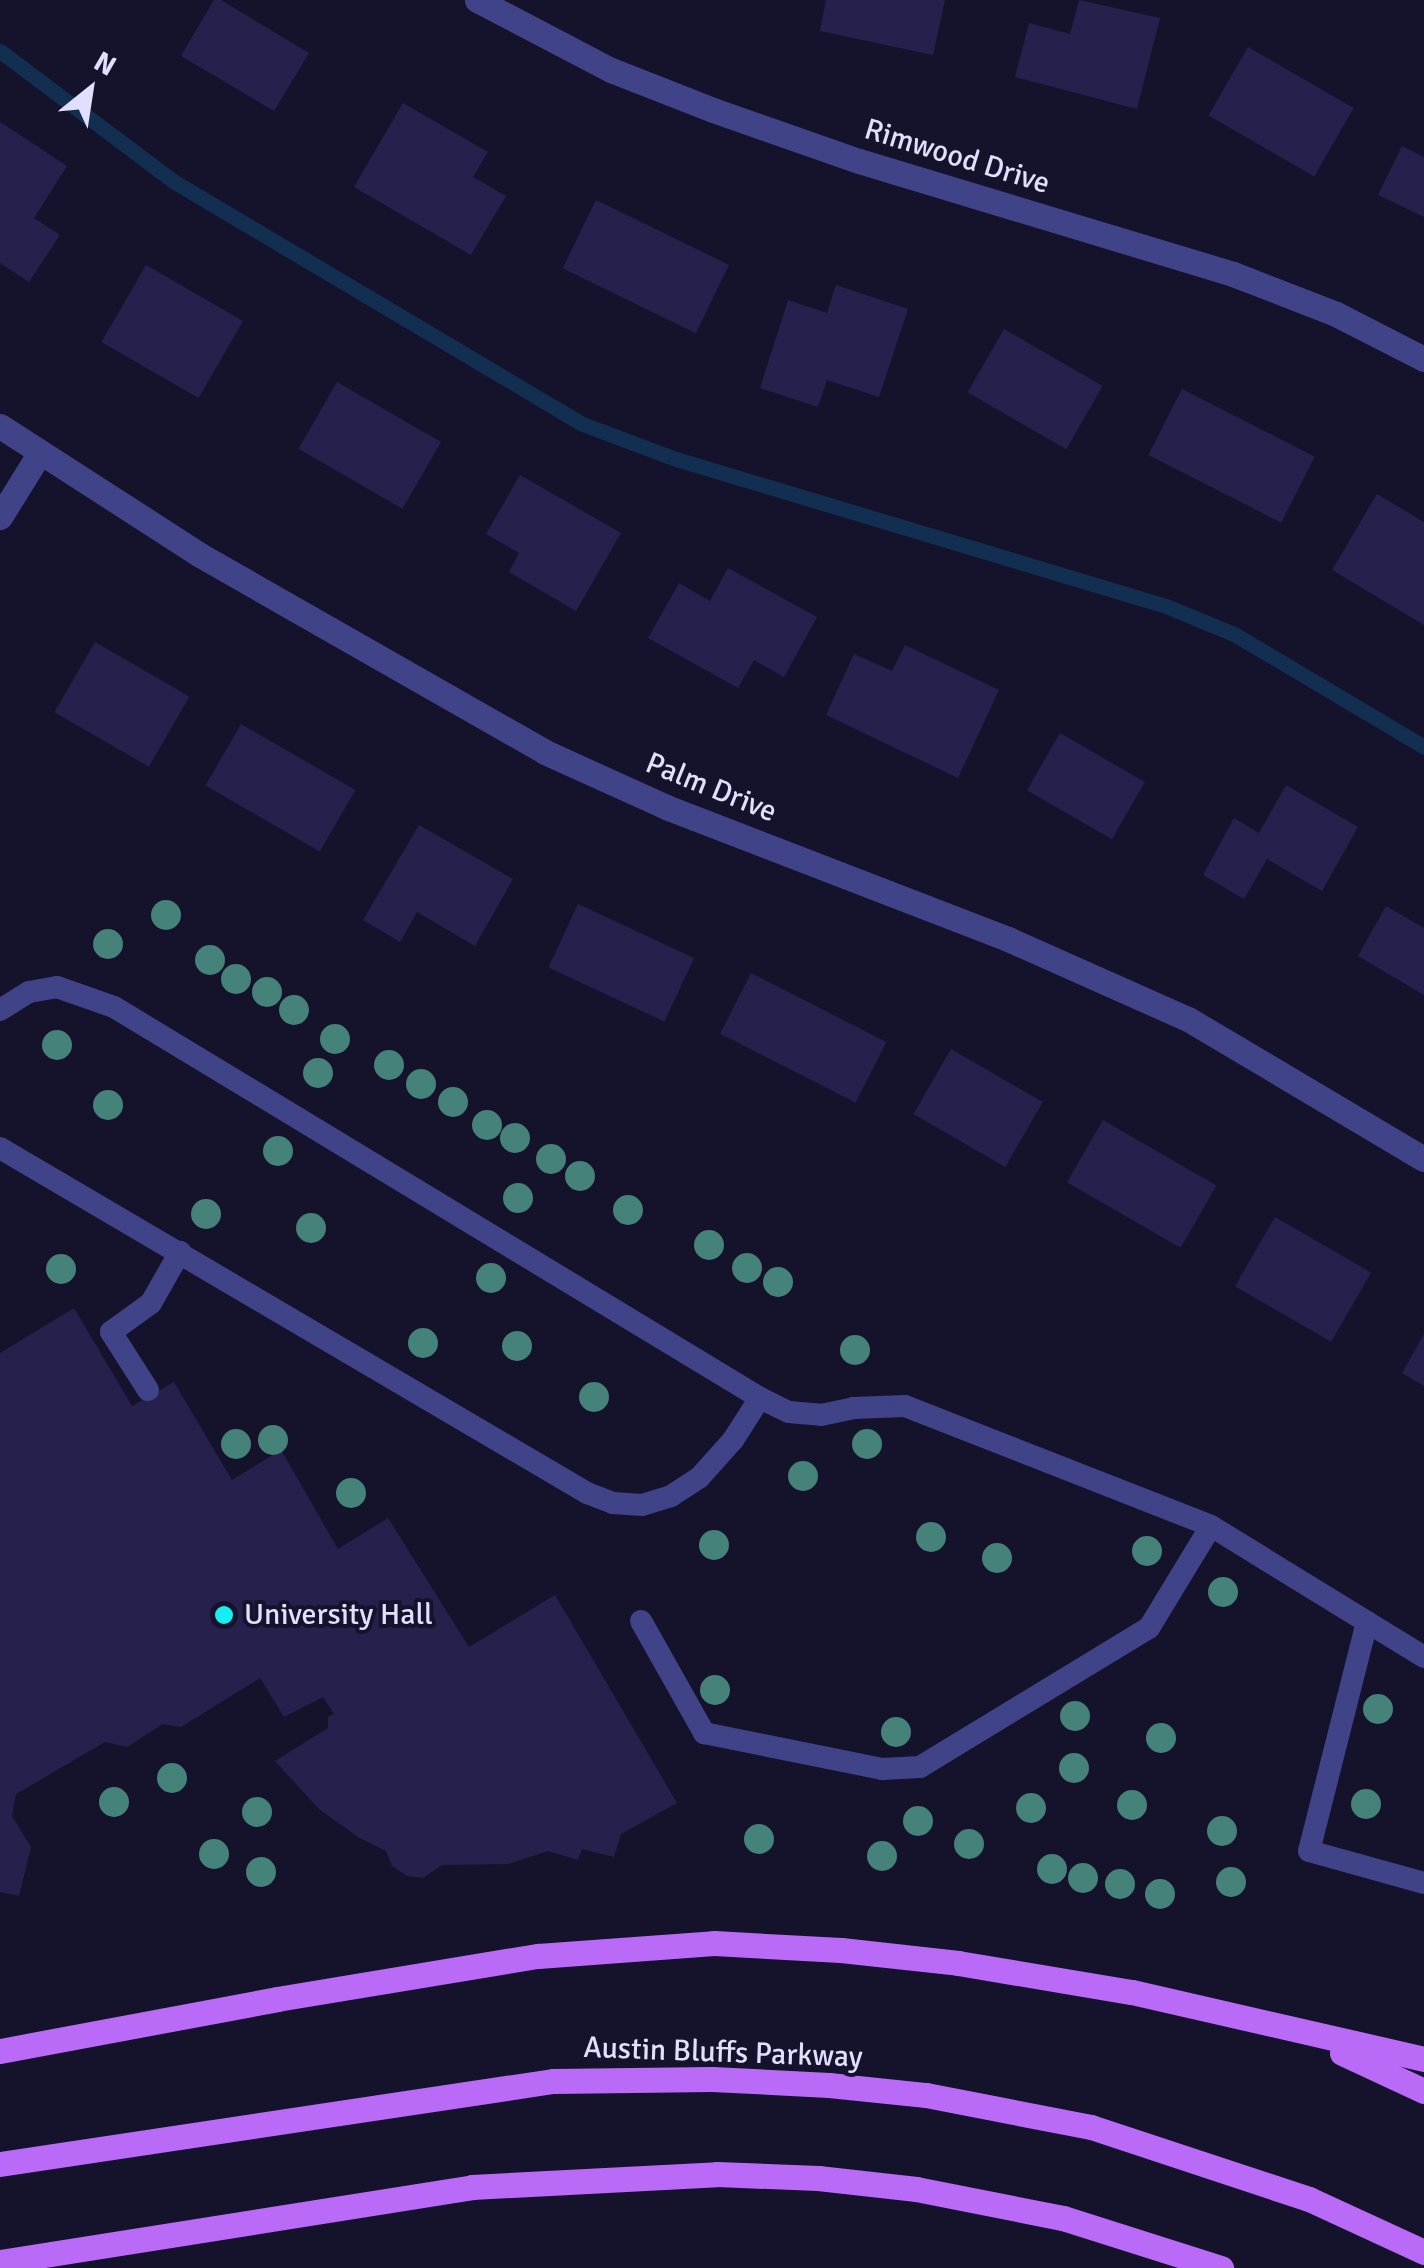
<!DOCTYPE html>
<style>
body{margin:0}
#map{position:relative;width:1424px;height:2268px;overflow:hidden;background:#15132c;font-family:Signika,sans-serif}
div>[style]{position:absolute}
.stream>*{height:15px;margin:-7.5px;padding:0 7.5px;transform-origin:7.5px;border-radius:7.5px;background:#122e50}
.building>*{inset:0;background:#25204c;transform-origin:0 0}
.lane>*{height:22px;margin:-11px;padding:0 11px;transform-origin:11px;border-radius:11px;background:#404388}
.street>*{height:25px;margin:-12.5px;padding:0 12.5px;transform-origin:12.5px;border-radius:12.5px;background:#404388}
.primary>*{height:25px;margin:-12.5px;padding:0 12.5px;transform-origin:12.5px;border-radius:12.5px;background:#b96bf8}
.trees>*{width:30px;height:30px;margin:-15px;border-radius:50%;background:#458279}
.dots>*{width:28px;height:28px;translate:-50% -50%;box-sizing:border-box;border:5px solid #15132c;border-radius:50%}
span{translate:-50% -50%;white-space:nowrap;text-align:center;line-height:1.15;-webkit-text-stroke:8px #15132c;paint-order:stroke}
.street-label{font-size:30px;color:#e0dffd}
.poi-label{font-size:30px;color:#e0dffd}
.left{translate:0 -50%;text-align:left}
.north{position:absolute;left:40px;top:40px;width:100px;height:100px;-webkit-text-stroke:8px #15132c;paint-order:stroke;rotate:30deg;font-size:28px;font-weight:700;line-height:40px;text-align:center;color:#e0dffd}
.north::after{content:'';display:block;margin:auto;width:35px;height:45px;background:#e0dffd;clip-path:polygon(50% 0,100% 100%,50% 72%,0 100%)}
</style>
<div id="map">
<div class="stream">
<div style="left:0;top:51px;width:216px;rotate:36.9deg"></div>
<div style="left:173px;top:181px;width:474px;rotate:30.7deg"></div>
<div style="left:580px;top:423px;width:103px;rotate:20.6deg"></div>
<div style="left:676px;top:459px;width:512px;rotate:16.7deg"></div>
<div style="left:1166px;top:606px;width:74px;rotate:22.4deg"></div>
<div style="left:1234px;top:634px;width:221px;rotate:30.7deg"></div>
</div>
<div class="building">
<div style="clip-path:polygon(214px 0,221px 0,309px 53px,274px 111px,181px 56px)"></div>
<div style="clip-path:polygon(826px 0,945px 0,933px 55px,820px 31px)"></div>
<div style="clip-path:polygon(1079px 0,1160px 18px,1137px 109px,1015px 77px,1029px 23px,1070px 34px)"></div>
<div style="left:1248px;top:47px;width:122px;height:79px;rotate:30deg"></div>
<div style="clip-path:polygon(403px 103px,488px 152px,473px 177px,506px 196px,471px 255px,354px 187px)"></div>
<div style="clip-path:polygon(0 122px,67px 166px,34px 218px,60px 235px,29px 282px,0 263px)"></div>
<div style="clip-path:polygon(1402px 146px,1424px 157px,1424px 217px,1378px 195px)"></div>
<div style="left:596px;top:200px;width:148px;height:76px;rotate:26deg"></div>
<div style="left:146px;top:265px;width:112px;height:89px;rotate:30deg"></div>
<div style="clip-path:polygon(836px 285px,908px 309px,879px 397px,827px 380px,818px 407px,760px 388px,788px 300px,827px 313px)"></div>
<div style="left:1004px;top:329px;width:114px;height:73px;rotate:30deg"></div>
<div style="left:337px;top:382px;width:120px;height:77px;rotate:30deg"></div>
<div style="left:1182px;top:389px;width:149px;height:74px;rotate:27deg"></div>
<div style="clip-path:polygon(520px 475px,621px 533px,576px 611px,509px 572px,519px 553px,486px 534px)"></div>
<div style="clip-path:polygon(1377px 494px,1424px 522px,1424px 625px,1332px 570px)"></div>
<div style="clip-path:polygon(728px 568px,817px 617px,784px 677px,754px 660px,738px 688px,648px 638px,679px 583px,710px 601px)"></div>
<div style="left:95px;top:642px;width:109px;height:81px;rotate:30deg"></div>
<div style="clip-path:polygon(905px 645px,999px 690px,958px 778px,826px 715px,854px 654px,892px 671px)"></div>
<div style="left:241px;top:724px;width:132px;height:71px;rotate:30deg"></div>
<div style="left:1060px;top:733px;width:98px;height:66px;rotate:30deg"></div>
<div style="clip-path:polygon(1286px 785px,1358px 827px,1322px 891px,1267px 859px,1244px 899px,1203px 875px,1234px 818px,1259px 833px)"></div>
<div style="clip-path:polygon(419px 825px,513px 879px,475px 946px,417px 912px,400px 942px,363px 920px)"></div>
<div style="left:578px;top:904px;width:128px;height:70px;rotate:25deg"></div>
<div style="clip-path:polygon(1386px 906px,1424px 928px,1424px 995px,1358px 956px)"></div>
<div style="left:751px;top:973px;width:152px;height:68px;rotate:27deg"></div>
<div style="left:951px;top:1049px;width:106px;height:75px;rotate:30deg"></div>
<div style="left:1103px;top:1120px;width:131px;height:72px;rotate:30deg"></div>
<div style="left:1275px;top:1217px;width:111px;height:80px;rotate:30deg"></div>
<div style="clip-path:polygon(74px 1308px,132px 1406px,174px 1382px,232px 1480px,281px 1450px,338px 1549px,388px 1518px,469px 1647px,555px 1595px,677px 1803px,621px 1834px,614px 1857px,582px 1849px,578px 1860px,548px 1851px,508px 1864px,442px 1865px,423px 1878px,407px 1876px,392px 1866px,386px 1851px,358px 1837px,319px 1809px,275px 1761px,328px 1728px,328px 1717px,334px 1714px,323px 1697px,284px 1717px,260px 1678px,181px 1727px,163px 1724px,127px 1747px,105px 1742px,16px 1794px,12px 1816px,31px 1847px,19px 1896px,0 1892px,0 1353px)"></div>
<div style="clip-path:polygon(1424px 1334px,1424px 1386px,1402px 1373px)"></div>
</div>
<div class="lane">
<div style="left:0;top:1010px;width:34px;rotate:-32deg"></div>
<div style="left:29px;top:992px;width:28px;rotate:-10deg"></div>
<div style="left:57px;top:987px;width:60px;rotate:19.3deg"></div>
<div style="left:114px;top:1007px;width:755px;rotate:31.18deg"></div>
<div style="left:760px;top:1398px;width:32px;rotate:26deg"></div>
<div style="left:789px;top:1412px;width:32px;rotate:5deg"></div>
<div style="left:821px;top:1415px;width:33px;rotate:-12deg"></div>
<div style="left:853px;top:1408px;width:52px;rotate:-2.2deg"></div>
<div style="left:905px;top:1406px;width:329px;rotate:21.4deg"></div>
<div style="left:1211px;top:1526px;width:250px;rotate:31.6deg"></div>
<div style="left:0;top:1148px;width:681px;rotate:30.44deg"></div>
<div style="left:587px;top:1493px;width:28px;rotate:21deg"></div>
<div style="left:613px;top:1503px;width:29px;rotate:4deg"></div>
<div style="left:642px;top:1505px;width:30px;rotate:-17deg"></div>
<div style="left:671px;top:1496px;width:33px;rotate:-33deg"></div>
<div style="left:699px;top:1478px;width:51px;rotate:-48.2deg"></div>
<div style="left:733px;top:1440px;width:50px;rotate:-57.3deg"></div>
<div style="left:148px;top:1390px;width:69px;rotate:-122.5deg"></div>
<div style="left:111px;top:1332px;width:49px;rotate:-35.9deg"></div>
<div style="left:151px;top:1303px;width:59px;rotate:-60.4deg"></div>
<div style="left:641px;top:1621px;width:129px;rotate:60.6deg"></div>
<div style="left:704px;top:1733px;width:182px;rotate:11.4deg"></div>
<div style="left:882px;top:1769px;width:38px;rotate:-3deg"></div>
<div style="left:920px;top:1767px;width:268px;rotate:-31.3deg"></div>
<div style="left:1149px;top:1628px;width:119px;rotate:-58.7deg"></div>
<div style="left:1367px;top:1622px;width:236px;rotate:104.2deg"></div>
<div style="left:1309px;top:1851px;width:119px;rotate:15.5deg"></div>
</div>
<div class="street">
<div style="left:477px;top:0;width:151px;rotate:27.6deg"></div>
<div style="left:611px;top:70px;width:110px;rotate:21.4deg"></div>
<div style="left:713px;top:110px;width:155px;rotate:19.3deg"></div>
<div style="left:859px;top:161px;width:391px;rotate:16.8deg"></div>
<div style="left:1233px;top:274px;width:110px;rotate:21.2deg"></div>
<div style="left:1336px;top:314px;width:99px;rotate:27.1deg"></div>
<div style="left:0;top:426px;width:238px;rotate:32.8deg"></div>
<div style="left:200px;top:555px;width:397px;rotate:29.7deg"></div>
<div style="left:545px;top:752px;width:133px;rotate:24.4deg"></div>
<div style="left:666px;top:807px;width:367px;rotate:21.1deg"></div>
<div style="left:1008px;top:939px;width:197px;rotate:24deg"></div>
<div style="left:1188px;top:1019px;width:274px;rotate:30.7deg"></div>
<div style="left:0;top:517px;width:74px;rotate:-58.2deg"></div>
</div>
<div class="primary">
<div style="left:0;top:2051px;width:282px;rotate:-10.6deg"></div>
<div style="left:277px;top:1999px;width:265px;rotate:-9.4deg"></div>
<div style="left:538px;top:1956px;width:176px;rotate:-4.2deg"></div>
<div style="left:714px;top:1943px;width:127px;rotate:3.2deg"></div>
<div style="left:841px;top:1950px;width:118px;rotate:6.3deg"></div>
<div style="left:958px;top:1963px;width:176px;rotate:9.5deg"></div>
<div style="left:1132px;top:1992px;width:300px;rotate:12.9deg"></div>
<div style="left:1342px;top:2053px;width:90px;rotate:24.9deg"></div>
<div style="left:0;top:2164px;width:559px;rotate:-8.54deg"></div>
<div style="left:553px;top:2081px;width:159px;rotate:-0.7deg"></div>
<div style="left:712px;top:2079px;width:117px;rotate:2.9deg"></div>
<div style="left:829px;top:2085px;width:98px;rotate:5.9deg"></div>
<div style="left:926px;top:2095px;width:168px;rotate:11deg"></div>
<div style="left:1091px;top:2127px;width:230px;rotate:18.3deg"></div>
<div style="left:1309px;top:2199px;width:127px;rotate:24.7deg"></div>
<div style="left:0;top:2262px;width:478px;rotate:-9deg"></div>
<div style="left:472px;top:2187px;width:245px;rotate:-3deg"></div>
<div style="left:717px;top:2174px;width:101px;rotate:2.3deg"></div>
<div style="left:818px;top:2178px;width:99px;rotate:6.4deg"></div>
<div style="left:916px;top:2189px;width:150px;rotate:11.2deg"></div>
<div style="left:1063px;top:2218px;width:166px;rotate:17.6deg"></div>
</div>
<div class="trees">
<div style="left:166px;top:915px"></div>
<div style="left:108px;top:944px"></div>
<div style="left:210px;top:960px"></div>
<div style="left:236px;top:979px"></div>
<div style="left:267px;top:992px"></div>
<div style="left:294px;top:1010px"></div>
<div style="left:335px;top:1039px"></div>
<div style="left:57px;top:1045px"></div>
<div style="left:389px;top:1065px"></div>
<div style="left:318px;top:1073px"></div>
<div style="left:421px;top:1084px"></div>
<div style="left:453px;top:1102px"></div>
<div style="left:108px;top:1105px"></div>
<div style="left:487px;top:1125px"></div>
<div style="left:515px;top:1138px"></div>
<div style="left:278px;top:1151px"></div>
<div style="left:551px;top:1159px"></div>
<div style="left:580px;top:1176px"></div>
<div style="left:518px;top:1198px"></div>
<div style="left:628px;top:1210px"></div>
<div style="left:206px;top:1214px"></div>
<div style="left:311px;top:1228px"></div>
<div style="left:709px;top:1245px"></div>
<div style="left:747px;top:1268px"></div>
<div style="left:61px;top:1269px"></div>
<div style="left:491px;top:1278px"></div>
<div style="left:778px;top:1282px"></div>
<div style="left:423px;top:1343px"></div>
<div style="left:517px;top:1346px"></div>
<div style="left:855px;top:1350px"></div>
<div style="left:594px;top:1397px"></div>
<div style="left:273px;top:1440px"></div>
<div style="left:236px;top:1444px"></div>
<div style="left:867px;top:1444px"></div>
<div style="left:803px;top:1476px"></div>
<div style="left:351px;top:1493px"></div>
<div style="left:931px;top:1537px"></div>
<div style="left:714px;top:1545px"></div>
<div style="left:1147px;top:1551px"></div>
<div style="left:997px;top:1558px"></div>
<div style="left:1223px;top:1592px"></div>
<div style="left:715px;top:1690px"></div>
<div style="left:1378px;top:1709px"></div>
<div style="left:1075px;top:1716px"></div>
<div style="left:896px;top:1732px"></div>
<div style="left:1161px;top:1738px"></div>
<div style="left:1074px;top:1768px"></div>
<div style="left:172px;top:1778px"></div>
<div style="left:114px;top:1802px"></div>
<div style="left:1366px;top:1804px"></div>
<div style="left:1132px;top:1805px"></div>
<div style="left:1031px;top:1808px"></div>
<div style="left:257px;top:1812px"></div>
<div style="left:918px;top:1821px"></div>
<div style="left:1222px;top:1831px"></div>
<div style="left:759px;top:1839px"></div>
<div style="left:969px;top:1844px"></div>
<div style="left:214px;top:1854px"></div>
<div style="left:882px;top:1856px"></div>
<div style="left:1052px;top:1869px"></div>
<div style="left:261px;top:1872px"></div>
<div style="left:1083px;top:1878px"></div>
<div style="left:1231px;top:1882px"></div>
<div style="left:1120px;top:1884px"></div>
<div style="left:1160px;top:1894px"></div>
</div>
<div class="dots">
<div style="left:224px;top:1615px;background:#15eef4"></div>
</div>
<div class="street-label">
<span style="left:957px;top:157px;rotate:17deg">Rimwood Drive</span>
<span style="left:711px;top:788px;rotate:22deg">Palm Drive</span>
<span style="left:723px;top:2053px;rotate:2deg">Austin Bluffs Parkway</span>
</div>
<div class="poi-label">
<span class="left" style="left:244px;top:1615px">University Hall</span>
</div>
<div class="north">N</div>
</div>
